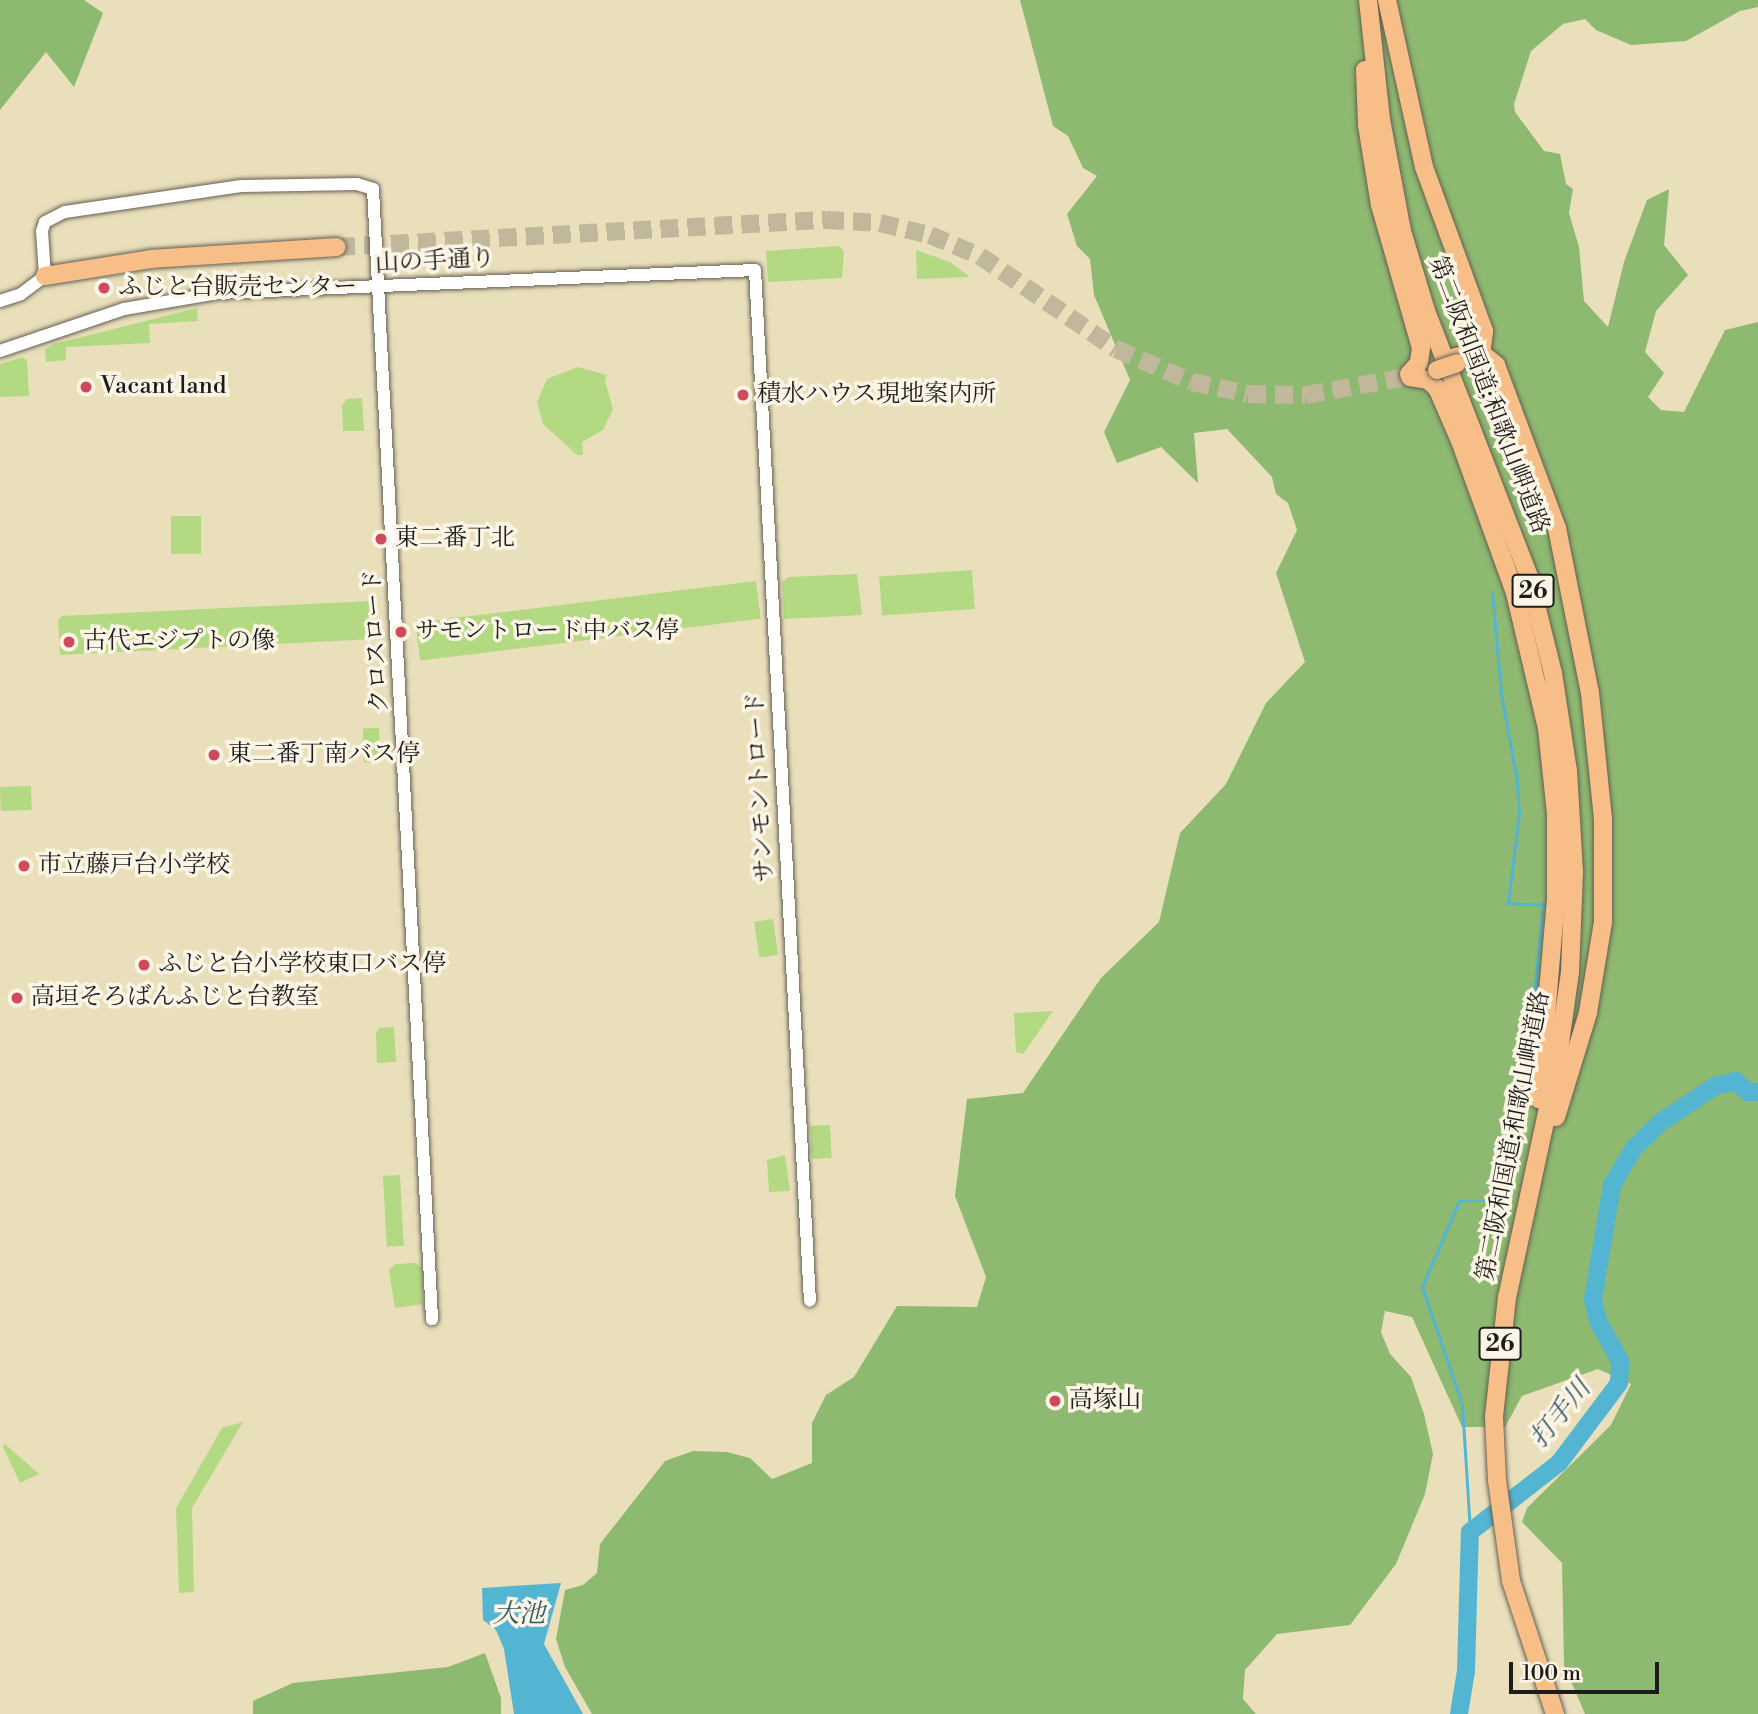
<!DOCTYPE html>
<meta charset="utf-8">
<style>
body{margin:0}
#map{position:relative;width:1758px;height:1714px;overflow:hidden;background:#eadfbb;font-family:"Libre Bodoni","Noto Serif JP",serif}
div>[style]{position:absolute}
.green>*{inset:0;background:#b3d982;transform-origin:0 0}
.forest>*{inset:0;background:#8eb970}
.water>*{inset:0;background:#53b5d2}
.stream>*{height:2.5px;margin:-1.25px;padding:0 1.25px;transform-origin:1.25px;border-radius:1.25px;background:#53b5d2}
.river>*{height:18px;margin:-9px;padding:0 9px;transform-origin:9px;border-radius:9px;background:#53b5d2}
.motorway-tunnel>*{height:18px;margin-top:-9px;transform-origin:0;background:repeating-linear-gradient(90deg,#c1b89b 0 18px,transparent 0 27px)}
.roads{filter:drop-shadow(0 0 2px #646054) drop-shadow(0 0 2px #646054)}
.tertiary>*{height:12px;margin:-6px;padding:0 6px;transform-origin:6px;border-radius:6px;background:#fff}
.motorway>*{height:18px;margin:-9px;padding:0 9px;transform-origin:9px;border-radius:9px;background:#f7be88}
.bridges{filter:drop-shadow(0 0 2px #646054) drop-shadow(0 0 2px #646054)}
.motorway-bridge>*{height:18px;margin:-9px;padding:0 9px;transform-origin:9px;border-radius:9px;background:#f7be88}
.dots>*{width:19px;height:19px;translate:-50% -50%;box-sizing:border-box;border:4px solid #fcf5e5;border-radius:50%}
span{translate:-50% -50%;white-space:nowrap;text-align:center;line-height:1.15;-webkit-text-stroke:7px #fcf5e5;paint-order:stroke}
.shield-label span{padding:2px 5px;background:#fcf5e5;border:2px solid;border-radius:5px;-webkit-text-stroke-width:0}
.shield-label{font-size:23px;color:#1c1c1c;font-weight:700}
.street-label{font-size:24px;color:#1c1c1c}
.poi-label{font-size:24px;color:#1c1c1c}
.left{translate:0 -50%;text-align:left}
.water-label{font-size:26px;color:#325965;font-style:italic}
.scale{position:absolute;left:1509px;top:1662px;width:150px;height:32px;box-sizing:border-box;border:4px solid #1c1c1c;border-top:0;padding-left:9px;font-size:21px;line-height:24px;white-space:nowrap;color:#1c1c1c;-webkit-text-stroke:5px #fcf5e5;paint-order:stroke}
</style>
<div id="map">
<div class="green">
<div style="clip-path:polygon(839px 246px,844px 251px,842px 278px,768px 282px,766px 251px)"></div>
<div style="clip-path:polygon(916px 250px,950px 262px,970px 277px,917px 279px)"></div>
<div style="clip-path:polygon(197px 308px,198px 321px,149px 324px,150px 343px,66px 347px,66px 360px,46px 362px,45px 349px,54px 344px)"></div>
<div style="clip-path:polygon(23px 357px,27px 361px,29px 396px,0 397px,0 364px)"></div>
<div style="clip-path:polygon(578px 367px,607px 375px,605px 381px,613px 409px,603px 430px,582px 442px,583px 455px,577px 455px,543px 424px,537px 402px,547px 379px)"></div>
<div style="clip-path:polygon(362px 398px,364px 431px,343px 431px,342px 405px,347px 399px)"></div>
<div style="left:171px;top:516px;width:30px;height:38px"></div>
<div style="left:972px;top:570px;width:39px;height:93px;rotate:86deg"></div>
<div style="clip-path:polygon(857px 574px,862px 615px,784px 619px,782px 583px,788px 577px)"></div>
<div style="left:756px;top:581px;width:38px;height:343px;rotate:83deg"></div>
<div style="clip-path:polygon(372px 601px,374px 639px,60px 655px,58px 620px,62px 616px)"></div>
<div style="left:379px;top:728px;width:34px;height:16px;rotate:88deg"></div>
<div style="left:31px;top:786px;width:24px;height:31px;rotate:88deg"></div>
<div style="left:773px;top:919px;width:36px;height:19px;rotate:82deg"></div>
<div style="clip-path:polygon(1053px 1011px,1023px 1054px,1016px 1052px,1014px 1013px)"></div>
<div style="clip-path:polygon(394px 1027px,396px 1062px,377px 1063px,376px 1033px,379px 1028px)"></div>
<div style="left:830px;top:1125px;width:33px;height:20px;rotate:87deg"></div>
<div style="clip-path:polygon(785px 1155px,790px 1191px,769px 1192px,767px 1160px)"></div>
<div style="left:400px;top:1175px;width:71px;height:17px;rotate:87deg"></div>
<div style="clip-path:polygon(416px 1263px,422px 1269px,423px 1304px,395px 1308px,389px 1270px,395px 1264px)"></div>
<div style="clip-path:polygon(243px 1422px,192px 1508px,194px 1592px,179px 1593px,176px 1508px,222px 1428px)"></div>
<div style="clip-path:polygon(5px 1444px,39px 1474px,20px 1483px,3px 1447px)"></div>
</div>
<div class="forest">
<div style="clip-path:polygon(0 0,84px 0,103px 13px,74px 87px,46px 52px,0 110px)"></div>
<div style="clip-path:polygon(1020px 0,1758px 0,1758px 7px,1740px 11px,1686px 41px,1631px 45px,1596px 30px,1585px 19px,1563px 24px,1531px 51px,1514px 104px,1515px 112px,1544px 151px,1560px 154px,1566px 184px,1573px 189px,1569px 213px,1579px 247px,1584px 301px,1608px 327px,1624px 262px,1647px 200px,1669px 189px,1664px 245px,1688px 275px,1656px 311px,1645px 352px,1664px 373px,1648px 397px,1661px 410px,1684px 412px,1725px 330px,1758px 322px,1758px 1714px,1585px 1714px,1564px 1665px,1562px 1563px,1522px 1522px,1527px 1508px,1611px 1425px,1631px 1384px,1598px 1369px,1522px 1396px,1505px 1427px,1462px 1427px,1412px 1317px,1385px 1311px,1381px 1332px,1390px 1354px,1411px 1377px,1424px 1414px,1433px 1454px,1425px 1494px,1396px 1564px,1350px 1625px,1277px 1634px,1245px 1670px,1243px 1699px,1256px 1714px,592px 1714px,565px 1667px,556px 1639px,565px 1590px,583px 1585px,597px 1573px,600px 1544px,665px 1461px,693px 1451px,727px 1452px,750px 1458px,772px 1479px,812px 1463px,812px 1423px,826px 1395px,854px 1377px,897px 1306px,977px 1307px,986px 1277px,955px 1196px,967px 1099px,1023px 1093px,1101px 978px,1159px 922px,1180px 833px,1226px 784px,1266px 703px,1305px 662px,1276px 573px,1297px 530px,1288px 503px,1276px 494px,1272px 477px,1227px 429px,1194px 433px,1198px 483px,1161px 447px,1117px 463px,1104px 432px,1130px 380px,1094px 295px,1090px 259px,1077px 246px,1067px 214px,1097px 176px,1083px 168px,1068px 136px,1053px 126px)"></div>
<div style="clip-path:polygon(485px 1653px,501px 1698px,501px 1714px,253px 1714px,253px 1701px,293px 1683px,448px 1667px)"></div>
</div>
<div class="water">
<div style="clip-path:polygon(561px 1583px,544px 1644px,583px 1714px,514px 1714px,504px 1649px,496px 1630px,483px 1620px,482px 1588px)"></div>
</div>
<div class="stream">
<div style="left:1470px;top:1532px;width:128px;rotate:-93.6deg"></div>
<div style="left:1462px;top:1404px;width:124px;rotate:-108.9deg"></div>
<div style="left:1422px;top:1287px;width:94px;rotate:-66.7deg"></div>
<div style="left:1459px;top:1201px;width:45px"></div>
<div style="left:1504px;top:1201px;width:105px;rotate:-79deg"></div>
<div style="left:1524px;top:1098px;width:194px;rotate:-84.4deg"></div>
<div style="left:1543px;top:905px;width:35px;rotate:-178deg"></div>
<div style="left:1508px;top:904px;width:92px;rotate:-83.1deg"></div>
<div style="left:1519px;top:813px;width:32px;rotate:-94deg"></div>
<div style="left:1517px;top:781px;width:88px;rotate:-100.4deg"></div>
<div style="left:1501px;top:694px;width:102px;rotate:-95deg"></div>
</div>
<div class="river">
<div style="left:1459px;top:1714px;width:44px;rotate:-80.8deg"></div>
<div style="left:1466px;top:1671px;width:139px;rotate:-88.4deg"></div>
<div style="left:1470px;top:1532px;width:113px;rotate:-37.8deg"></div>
<div style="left:1559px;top:1463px;width:100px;rotate:-53.1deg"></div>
<div style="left:1619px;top:1383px;width:22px;rotate:-87deg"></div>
<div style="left:1620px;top:1361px;width:46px;rotate:-118.8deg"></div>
<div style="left:1598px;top:1321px;width:23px;rotate:-103deg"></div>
<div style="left:1593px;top:1299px;width:116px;rotate:-80.5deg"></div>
<div style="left:1612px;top:1185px;width:43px;rotate:-59.3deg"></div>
<div style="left:1634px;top:1148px;width:37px;rotate:-44deg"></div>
<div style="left:1661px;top:1122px;width:65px;rotate:-33.7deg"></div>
<div style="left:1715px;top:1086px;width:22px;rotate:-13deg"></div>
<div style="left:1736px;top:1081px;width:16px;rotate:43deg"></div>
<div style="left:1748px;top:1092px;width:10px"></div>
</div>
<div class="motorway-tunnel">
<div style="left:337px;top:247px;width:490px;rotate:-3.2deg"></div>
<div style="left:826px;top:220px;width:54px;rotate:3.2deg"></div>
<div style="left:880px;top:223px;width:51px;rotate:13.5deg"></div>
<div style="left:930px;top:235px;width:54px;rotate:22.8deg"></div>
<div style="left:980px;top:256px;width:165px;rotate:34.4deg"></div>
<div style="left:1116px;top:349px;width:83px;rotate:23.5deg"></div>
<div style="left:1192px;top:382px;width:57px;rotate:12.1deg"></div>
<div style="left:1248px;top:394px;width:58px;rotate:1deg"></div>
<div style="left:1306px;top:395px;width:97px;rotate:-10.1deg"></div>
</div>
<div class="roads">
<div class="tertiary">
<div style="left:0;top:301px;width:22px;rotate:-18deg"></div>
<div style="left:21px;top:294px;width:30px;rotate:-37deg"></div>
<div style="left:45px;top:276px;width:45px;rotate:-93.8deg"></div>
<div style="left:42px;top:231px;width:9px;rotate:-72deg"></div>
<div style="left:45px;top:222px;width:22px;rotate:-27deg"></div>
<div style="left:65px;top:212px;width:178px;rotate:-8.4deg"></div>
<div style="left:241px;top:186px;width:116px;rotate:-1deg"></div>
<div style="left:357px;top:184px;width:17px;rotate:17deg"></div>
<div style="left:373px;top:189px;width:1132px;rotate:87.01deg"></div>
<div style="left:0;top:351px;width:131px;rotate:-18.7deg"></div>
<div style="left:124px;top:309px;width:95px;rotate:-9.7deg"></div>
<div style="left:218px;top:293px;width:537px;rotate:-2.45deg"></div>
<div style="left:755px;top:270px;width:1032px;rotate:86.95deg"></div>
</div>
<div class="motorway">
<div style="left:1368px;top:0;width:121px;rotate:83.8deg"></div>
<div style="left:1381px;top:120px;width:113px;rotate:79.3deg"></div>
<div style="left:1402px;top:231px;width:84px;rotate:73.3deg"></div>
<div style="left:1426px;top:311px;width:285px;rotate:68.8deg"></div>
<div style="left:1529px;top:577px;width:99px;rotate:76deg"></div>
<div style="left:1553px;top:673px;width:99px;rotate:81.3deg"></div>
<div style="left:1568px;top:771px;width:101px;rotate:86.6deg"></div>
<div style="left:1574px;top:872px;width:100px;rotate:92.3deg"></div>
<div style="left:1570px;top:972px;width:100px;rotate:98deg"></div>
<div style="left:1556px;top:1071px;width:231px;rotate:102.2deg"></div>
<div style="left:1507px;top:1297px;width:121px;rotate:96.2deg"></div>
<div style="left:1494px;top:1417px;width:63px;rotate:87.3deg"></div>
<div style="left:1497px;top:1480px;width:102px;rotate:82.1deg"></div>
<div style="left:1511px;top:1581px;width:140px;rotate:71.7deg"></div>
<div style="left:1387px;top:0;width:171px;rotate:77.5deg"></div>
<div style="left:1424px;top:167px;width:175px;rotate:69.9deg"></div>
<div style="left:1484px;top:331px;width:17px;rotate:97deg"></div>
<div style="left:1482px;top:348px;width:14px;rotate:135deg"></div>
<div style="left:1365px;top:70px;width:55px;rotate:87.9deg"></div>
<div style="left:1367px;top:125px;width:81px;rotate:80.8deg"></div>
<div style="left:1380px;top:205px;width:149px;rotate:74deg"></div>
<div style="left:1421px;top:348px;width:15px;rotate:98deg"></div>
<div style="left:1419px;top:363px;width:15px;rotate:132deg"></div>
<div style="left:45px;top:276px;width:107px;rotate:-9.1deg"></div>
<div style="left:151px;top:259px;width:186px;rotate:-3.7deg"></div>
<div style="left:1455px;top:357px;width:25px;rotate:-11deg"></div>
<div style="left:1480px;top:352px;width:21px;rotate:39deg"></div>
<div style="left:1496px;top:365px;width:174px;rotate:69.5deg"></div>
<div style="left:1557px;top:528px;width:168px;rotate:78.7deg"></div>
<div style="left:1590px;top:693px;width:127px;rotate:84.1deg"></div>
<div style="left:1603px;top:819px;width:103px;rotate:90deg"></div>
<div style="left:1603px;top:922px;width:92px;rotate:99.4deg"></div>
<div style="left:1588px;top:1013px;width:109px;rotate:107.1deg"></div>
<div style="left:1410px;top:377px;width:18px;rotate:9deg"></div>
<div style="left:1428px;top:380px;width:12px;rotate:42deg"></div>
<div style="left:1437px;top:388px;width:58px;rotate:66.5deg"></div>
<div style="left:1460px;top:441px;width:162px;rotate:70.1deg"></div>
<div style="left:1515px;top:593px;width:139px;rotate:76.7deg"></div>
<div style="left:1547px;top:728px;width:85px;rotate:84deg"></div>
<div style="left:1556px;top:813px;width:86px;rotate:90deg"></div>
<div style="left:1556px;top:899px;width:201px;rotate:94.9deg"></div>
</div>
</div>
<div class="bridges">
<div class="motorway-bridge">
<div style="left:1437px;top:370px;width:21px;rotate:-19deg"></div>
</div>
</div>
<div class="dots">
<div style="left:104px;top:288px;background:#d1495b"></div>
<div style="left:86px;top:387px;background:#d1495b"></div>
<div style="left:743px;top:395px;background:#d1495b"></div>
<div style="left:381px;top:539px;background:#d1495b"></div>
<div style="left:401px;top:632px;background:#d1495b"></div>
<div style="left:69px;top:642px;background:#d1495b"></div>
<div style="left:214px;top:755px;background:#d1495b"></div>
<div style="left:24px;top:866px;background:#d1495b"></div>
<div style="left:144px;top:965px;background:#d1495b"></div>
<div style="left:17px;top:998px;background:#d1495b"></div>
<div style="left:1055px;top:1401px;background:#d1495b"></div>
</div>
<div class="shield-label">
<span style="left:1533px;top:591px">26</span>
<span style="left:1500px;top:1344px">26</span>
</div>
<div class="street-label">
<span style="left:435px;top:262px;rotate:-3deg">山の手通り</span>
<span style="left:1488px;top:395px;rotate:69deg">第二阪和国道;和歌山岬道路</span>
<span style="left:377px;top:641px;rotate:-93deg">クロスロード</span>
<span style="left:761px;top:787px;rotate:-93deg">サンモントロード</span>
<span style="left:1514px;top:1136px;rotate:-79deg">第二阪和国道;和歌山岬道路</span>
</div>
<div class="poi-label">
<span class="left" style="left:118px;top:288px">ふじと台販売センター</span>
<span class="left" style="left:100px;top:387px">Vacant land</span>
<span class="left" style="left:757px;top:395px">積水ハウス現地案内所</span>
<span class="left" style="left:395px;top:539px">東二番丁北</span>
<span class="left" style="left:415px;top:632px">サモントロード中バス停</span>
<span class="left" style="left:83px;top:642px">古代エジプトの像</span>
<span class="left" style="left:228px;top:755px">東二番丁南バス停</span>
<span class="left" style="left:38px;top:866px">市立藤戸台小学校</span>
<span class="left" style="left:158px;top:965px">ふじと台小学校東口バス停</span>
<span class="left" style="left:31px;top:998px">高垣そろばんふじと台教室</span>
<span class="left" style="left:1069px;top:1401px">高塚山</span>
</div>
<div class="water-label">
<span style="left:1561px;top:1414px;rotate:-51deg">打手川</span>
<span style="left:519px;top:1615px">大池</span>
</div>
<div class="scale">100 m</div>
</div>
